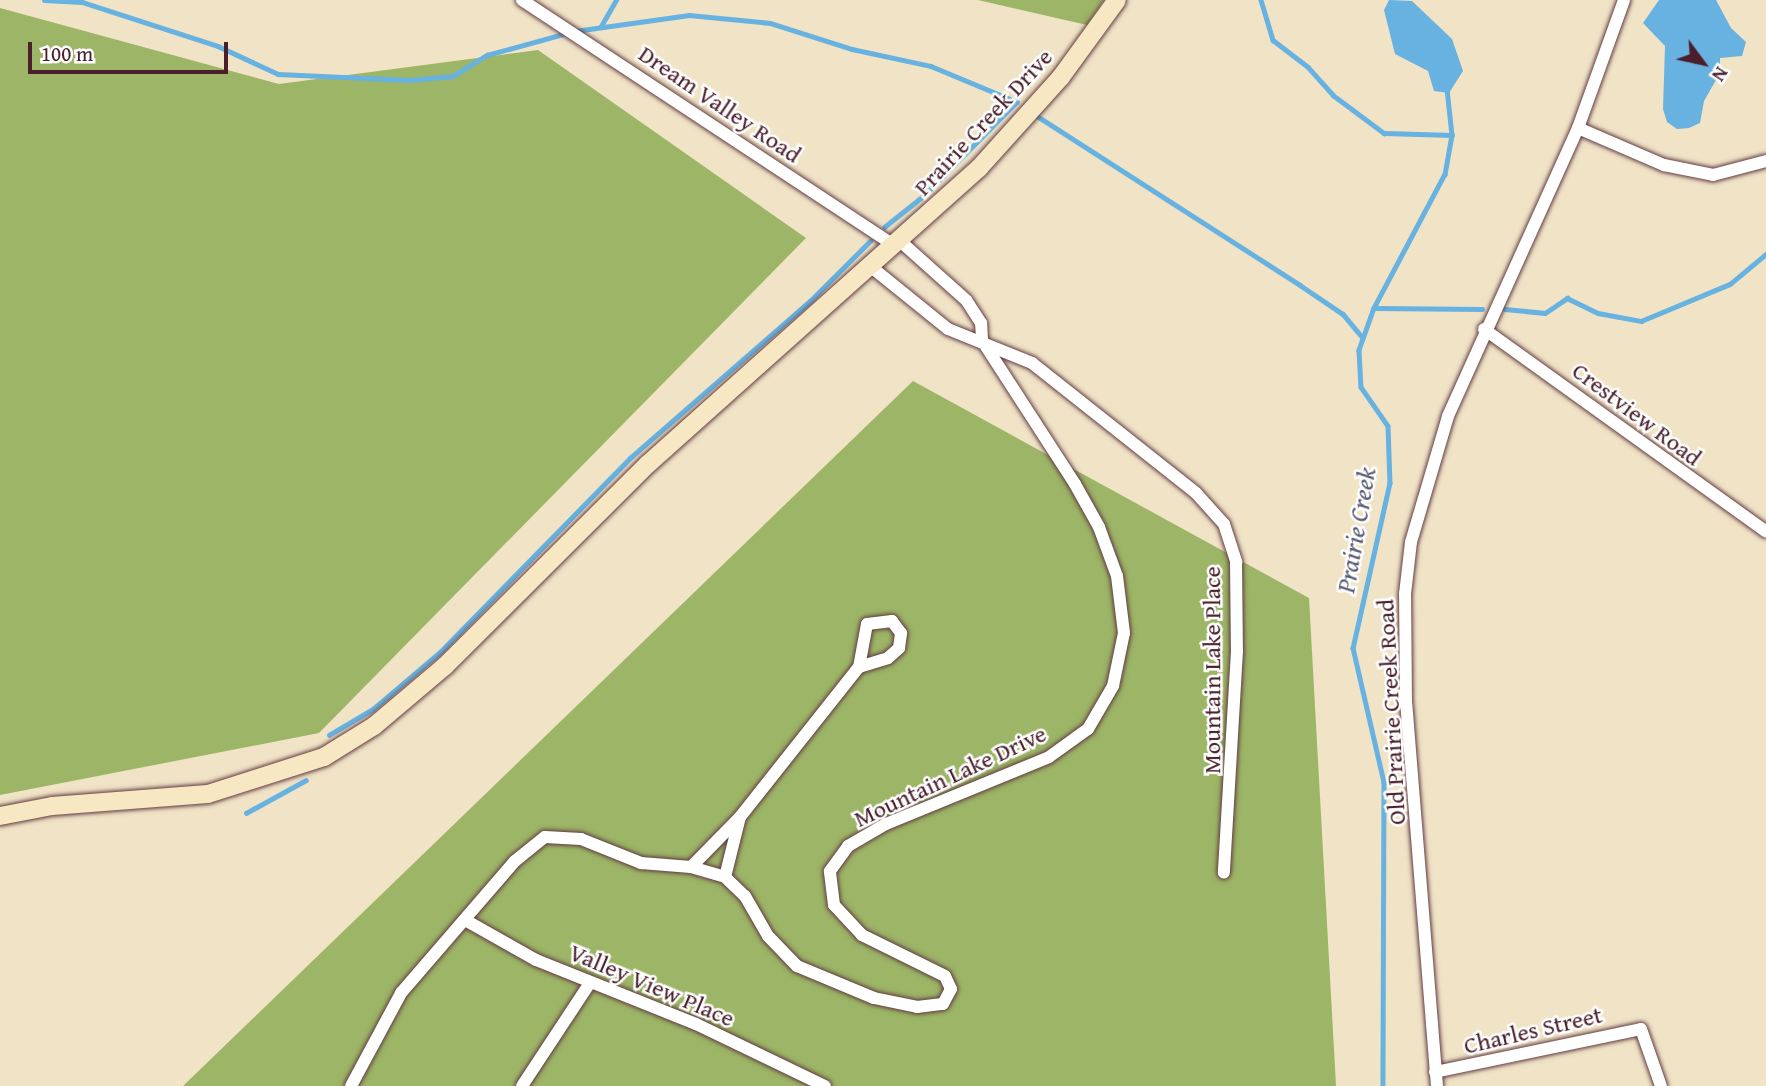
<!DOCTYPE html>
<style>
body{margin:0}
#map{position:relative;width:1766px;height:1086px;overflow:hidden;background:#f0e3c6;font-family:"Gentium Book Plus",serif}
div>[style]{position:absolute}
.forest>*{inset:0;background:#9cb566}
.water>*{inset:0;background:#67b2e0}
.stream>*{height:4.5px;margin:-2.25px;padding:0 2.25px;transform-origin:2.25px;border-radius:2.25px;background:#67b2e0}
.roads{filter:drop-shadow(0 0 2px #633c42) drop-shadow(0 0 2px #633c42)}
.minor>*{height:12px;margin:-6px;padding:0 6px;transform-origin:6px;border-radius:6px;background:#fff}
.secondary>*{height:18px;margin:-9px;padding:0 9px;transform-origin:9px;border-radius:9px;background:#f7e8c3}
span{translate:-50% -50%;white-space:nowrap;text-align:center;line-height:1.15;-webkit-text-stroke:5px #fff;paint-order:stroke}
.street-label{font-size:24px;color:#4a1f2b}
.water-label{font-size:26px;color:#565a73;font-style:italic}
.north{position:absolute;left:1668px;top:28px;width:70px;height:70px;-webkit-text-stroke:5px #fff;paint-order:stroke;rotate:123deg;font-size:19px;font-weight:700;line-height:28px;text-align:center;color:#4a1f2b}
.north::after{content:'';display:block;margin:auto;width:24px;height:32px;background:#4a1f2b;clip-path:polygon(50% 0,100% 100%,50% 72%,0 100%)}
.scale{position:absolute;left:28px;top:42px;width:200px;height:32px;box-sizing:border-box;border:4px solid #4a1f2b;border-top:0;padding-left:9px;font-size:21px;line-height:24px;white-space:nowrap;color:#4a1f2b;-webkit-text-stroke:5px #fff;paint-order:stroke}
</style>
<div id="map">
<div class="forest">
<div style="clip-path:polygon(978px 0,1104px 0,1087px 25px)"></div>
<div style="clip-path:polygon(0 8px,279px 84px,538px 50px,806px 238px,319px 733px,0 795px)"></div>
<div style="clip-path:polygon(913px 381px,1309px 598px,1336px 1086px,183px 1086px)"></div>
</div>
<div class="water">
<div style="clip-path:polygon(1389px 0,1412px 1px,1452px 39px,1463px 71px,1449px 93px,1434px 91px,1428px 71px,1395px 54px,1384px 10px)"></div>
<div style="clip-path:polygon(1659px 0,1716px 0,1731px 28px,1746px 42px,1742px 56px,1720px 58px,1720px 73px,1704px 101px,1700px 123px,1689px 128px,1677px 129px,1667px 122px,1663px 109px,1665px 46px,1643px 23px)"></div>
</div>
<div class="stream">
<div style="left:44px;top:0;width:38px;rotate:3deg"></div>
<div style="left:82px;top:2px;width:143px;rotate:17.9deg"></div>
<div style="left:218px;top:46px;width:66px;rotate:25deg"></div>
<div style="left:278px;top:74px;width:131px;rotate:2.6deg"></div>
<div style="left:409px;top:80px;width:44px;rotate:-5.2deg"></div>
<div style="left:453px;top:76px;width:40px;rotate:-32deg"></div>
<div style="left:487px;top:55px;width:83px;rotate:-15.4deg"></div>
<div style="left:1261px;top:0;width:42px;rotate:73.3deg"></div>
<div style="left:1273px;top:40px;width:44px;rotate:37.6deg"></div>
<div style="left:1308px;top:67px;width:38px;rotate:48deg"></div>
<div style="left:1333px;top:95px;width:64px;rotate:36.7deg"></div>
<div style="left:1384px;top:133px;width:68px;rotate:1.7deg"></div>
<div style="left:1452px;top:135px;width:40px;rotate:100deg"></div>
<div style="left:1445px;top:174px;width:152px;rotate:117.9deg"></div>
<div style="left:1374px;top:308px;width:45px;rotate:109.7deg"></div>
<div style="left:1359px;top:350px;width:37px;rotate:87deg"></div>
<div style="left:1361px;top:387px;width:47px;rotate:55.3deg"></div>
<div style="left:1388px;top:426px;width:57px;rotate:88deg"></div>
<div style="left:1390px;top:483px;width:169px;rotate:102.6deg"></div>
<div style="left:1353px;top:648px;width:138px;rotate:77deg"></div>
<div style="left:1384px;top:782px;width:304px;rotate:90.2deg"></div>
<div style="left:601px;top:26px;width:30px;rotate:-60deg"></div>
<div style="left:575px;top:31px;width:115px;rotate:-8deg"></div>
<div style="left:689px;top:15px;width:81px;rotate:5.6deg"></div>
<div style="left:770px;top:23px;width:86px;rotate:17.6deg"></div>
<div style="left:852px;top:49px;width:81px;rotate:12.1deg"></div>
<div style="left:931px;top:66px;width:93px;rotate:22.7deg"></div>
<div style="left:1017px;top:102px;width:132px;rotate:134.7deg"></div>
<div style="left:924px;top:196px;width:50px;rotate:141.5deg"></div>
<div style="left:1447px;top:89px;width:46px;rotate:83.8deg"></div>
<div style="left:1037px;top:116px;width:313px;rotate:32.7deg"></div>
<div style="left:1300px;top:285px;width:52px;rotate:34deg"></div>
<div style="left:1343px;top:314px;width:31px;rotate:50deg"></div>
<div style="left:1374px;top:308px;width:108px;rotate:0.5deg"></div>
<div style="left:1505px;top:309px;width:40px;rotate:5.7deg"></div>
<div style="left:1545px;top:313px;width:27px;rotate:-34deg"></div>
<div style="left:1567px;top:298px;width:34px;rotate:26deg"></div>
<div style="left:1598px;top:313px;width:44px;rotate:10.5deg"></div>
<div style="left:1641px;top:321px;width:96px;rotate:-22.6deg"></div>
<div style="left:1730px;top:284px;width:47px;rotate:-39.8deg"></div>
<div style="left:329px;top:735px;width:51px;rotate:-30.6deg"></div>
<div style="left:373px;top:709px;width:88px;rotate:-40.4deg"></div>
<div style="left:440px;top:652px;width:272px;rotate:-45.6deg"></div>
<div style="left:630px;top:458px;width:239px;rotate:-41.1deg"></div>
<div style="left:810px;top:301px;width:85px;rotate:-45deg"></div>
<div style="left:246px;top:813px;width:68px;rotate:-28.8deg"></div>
</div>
<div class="roads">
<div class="minor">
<div style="left:522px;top:0;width:445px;rotate:33.4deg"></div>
<div style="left:1578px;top:128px;width:94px;rotate:23.3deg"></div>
<div style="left:1664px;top:165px;width:50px;rotate:11.5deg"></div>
<div style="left:1713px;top:175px;width:55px;rotate:-14.8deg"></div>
<div style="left:870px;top:266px;width:100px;rotate:38.9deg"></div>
<div style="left:948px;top:329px;width:91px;rotate:22deg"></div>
<div style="left:1032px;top:363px;width:209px;rotate:38.4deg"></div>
<div style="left:1196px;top:493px;width:42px;rotate:47.9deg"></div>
<div style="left:1224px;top:524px;width:40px;rotate:72deg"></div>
<div style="left:1236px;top:562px;width:89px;rotate:89.4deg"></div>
<div style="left:1237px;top:651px;width:222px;rotate:93.4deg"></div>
<div style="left:1484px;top:329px;width:347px;rotate:35.7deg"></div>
<div style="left:691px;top:867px;width:69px;rotate:-45.6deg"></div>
<div style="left:725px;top:877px;width:62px;rotate:-76deg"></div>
<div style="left:740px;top:817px;width:191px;rotate:-51.6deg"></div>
<div style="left:859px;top:667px;width:30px;rotate:-17deg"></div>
<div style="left:888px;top:658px;width:15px;rotate:-42deg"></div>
<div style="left:899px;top:648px;width:15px;rotate:-82deg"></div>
<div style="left:901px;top:633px;width:15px;rotate:-127deg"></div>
<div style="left:892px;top:621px;width:25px;rotate:173deg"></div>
<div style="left:867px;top:624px;width:44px;rotate:100.5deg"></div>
<div style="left:465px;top:920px;width:81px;rotate:29.4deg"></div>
<div style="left:536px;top:960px;width:172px;rotate:21.8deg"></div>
<div style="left:696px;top:1024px;width:143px;rotate:25.7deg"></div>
<div style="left:1435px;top:1072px;width:210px;rotate:-11.8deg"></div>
<div style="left:1641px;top:1029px;width:60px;rotate:70.7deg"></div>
<div style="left:351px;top:1086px;width:106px;rotate:-61.7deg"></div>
<div style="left:401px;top:993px;width:174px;rotate:-49.2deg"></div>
<div style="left:515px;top:861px;width:38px;rotate:-39deg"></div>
<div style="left:545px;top:837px;width:36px;rotate:3deg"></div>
<div style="left:581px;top:839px;width:65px;rotate:21.8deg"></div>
<div style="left:641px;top:863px;width:50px;rotate:4.6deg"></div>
<div style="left:691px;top:867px;width:35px;rotate:16deg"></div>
<div style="left:725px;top:877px;width:28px;rotate:44deg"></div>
<div style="left:745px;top:896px;width:46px;rotate:60.1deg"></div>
<div style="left:768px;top:936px;width:42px;rotate:46deg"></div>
<div style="left:797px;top:966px;width:83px;rotate:22.6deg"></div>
<div style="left:874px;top:998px;width:44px;rotate:11.8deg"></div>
<div style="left:917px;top:1007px;width:26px;rotate:-7deg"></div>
<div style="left:943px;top:1004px;width:17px;rotate:-62deg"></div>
<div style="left:951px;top:989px;width:14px;rotate:-115deg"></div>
<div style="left:945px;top:976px;width:93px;rotate:-153.7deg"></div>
<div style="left:862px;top:935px;width:41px;rotate:-133deg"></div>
<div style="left:834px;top:905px;width:34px;rotate:-97deg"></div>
<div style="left:830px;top:871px;width:31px;rotate:-54deg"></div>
<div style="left:848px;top:846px;width:44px;rotate:-30.1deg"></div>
<div style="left:886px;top:824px;width:176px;rotate:-22.3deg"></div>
<div style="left:1049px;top:757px;width:48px;rotate:-35.7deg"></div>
<div style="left:1088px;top:729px;width:50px;rotate:-59.8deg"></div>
<div style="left:1113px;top:686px;width:54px;rotate:-78.3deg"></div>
<div style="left:1124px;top:633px;width:57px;rotate:-97deg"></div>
<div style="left:1117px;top:576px;width:52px;rotate:-110.2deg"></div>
<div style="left:1099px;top:527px;width:49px;rotate:-119.2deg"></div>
<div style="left:1075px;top:484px;width:171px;rotate:-122.9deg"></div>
<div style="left:982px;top:340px;width:17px;rotate:-93deg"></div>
<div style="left:981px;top:323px;width:27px;rotate:-123deg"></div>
<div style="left:966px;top:300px;width:90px;rotate:-138.2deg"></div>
<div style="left:522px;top:1086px;width:123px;rotate:-56.6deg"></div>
<div style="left:1437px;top:1086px;width:384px;rotate:-94.6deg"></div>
<div style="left:1406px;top:703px;width:109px;rotate:-90.5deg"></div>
<div style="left:1405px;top:594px;width:52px;rotate:-83.4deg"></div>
<div style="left:1411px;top:542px;width:131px;rotate:-73.6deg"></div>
<div style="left:1448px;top:416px;width:316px;rotate:-65.7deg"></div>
<div style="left:1578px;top:128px;width:136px;rotate:-70.2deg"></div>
</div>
<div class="secondary">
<div style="left:0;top:816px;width:53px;rotate:-10.9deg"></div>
<div style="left:52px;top:806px;width:156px;rotate:-4.4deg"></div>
<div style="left:208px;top:794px;width:122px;rotate:-17.7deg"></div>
<div style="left:324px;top:757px;width:59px;rotate:-31.8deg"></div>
<div style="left:374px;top:726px;width:93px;rotate:-40.2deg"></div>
<div style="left:445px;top:666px;width:286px;rotate:-44.9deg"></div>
<div style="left:648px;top:464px;width:444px;rotate:-41.8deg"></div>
<div style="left:979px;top:168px;width:122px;rotate:-48deg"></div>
<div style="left:1061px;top:77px;width:95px;rotate:-54deg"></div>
</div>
</div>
<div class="street-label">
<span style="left:720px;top:104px;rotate:34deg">Dream Valley Road</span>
<span style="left:983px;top:122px;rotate:-47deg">Prairie Creek Drive</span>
<span style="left:1637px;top:414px;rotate:37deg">Crestview Road</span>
<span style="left:1212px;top:670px;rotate:-90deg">Mountain Lake Place</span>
<span style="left:1391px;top:712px;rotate:-93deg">Old Prairie Creek Road</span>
<span style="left:950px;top:776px;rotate:-25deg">Mountain Lake Drive</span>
<span style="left:652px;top:985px;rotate:23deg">Valley View Place</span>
<span style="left:1533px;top:1030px;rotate:-13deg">Charles Street</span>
</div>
<div class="water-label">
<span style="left:1356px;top:530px;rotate:-80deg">Prairie Creek</span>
</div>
<div class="north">N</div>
<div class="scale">100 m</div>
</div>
